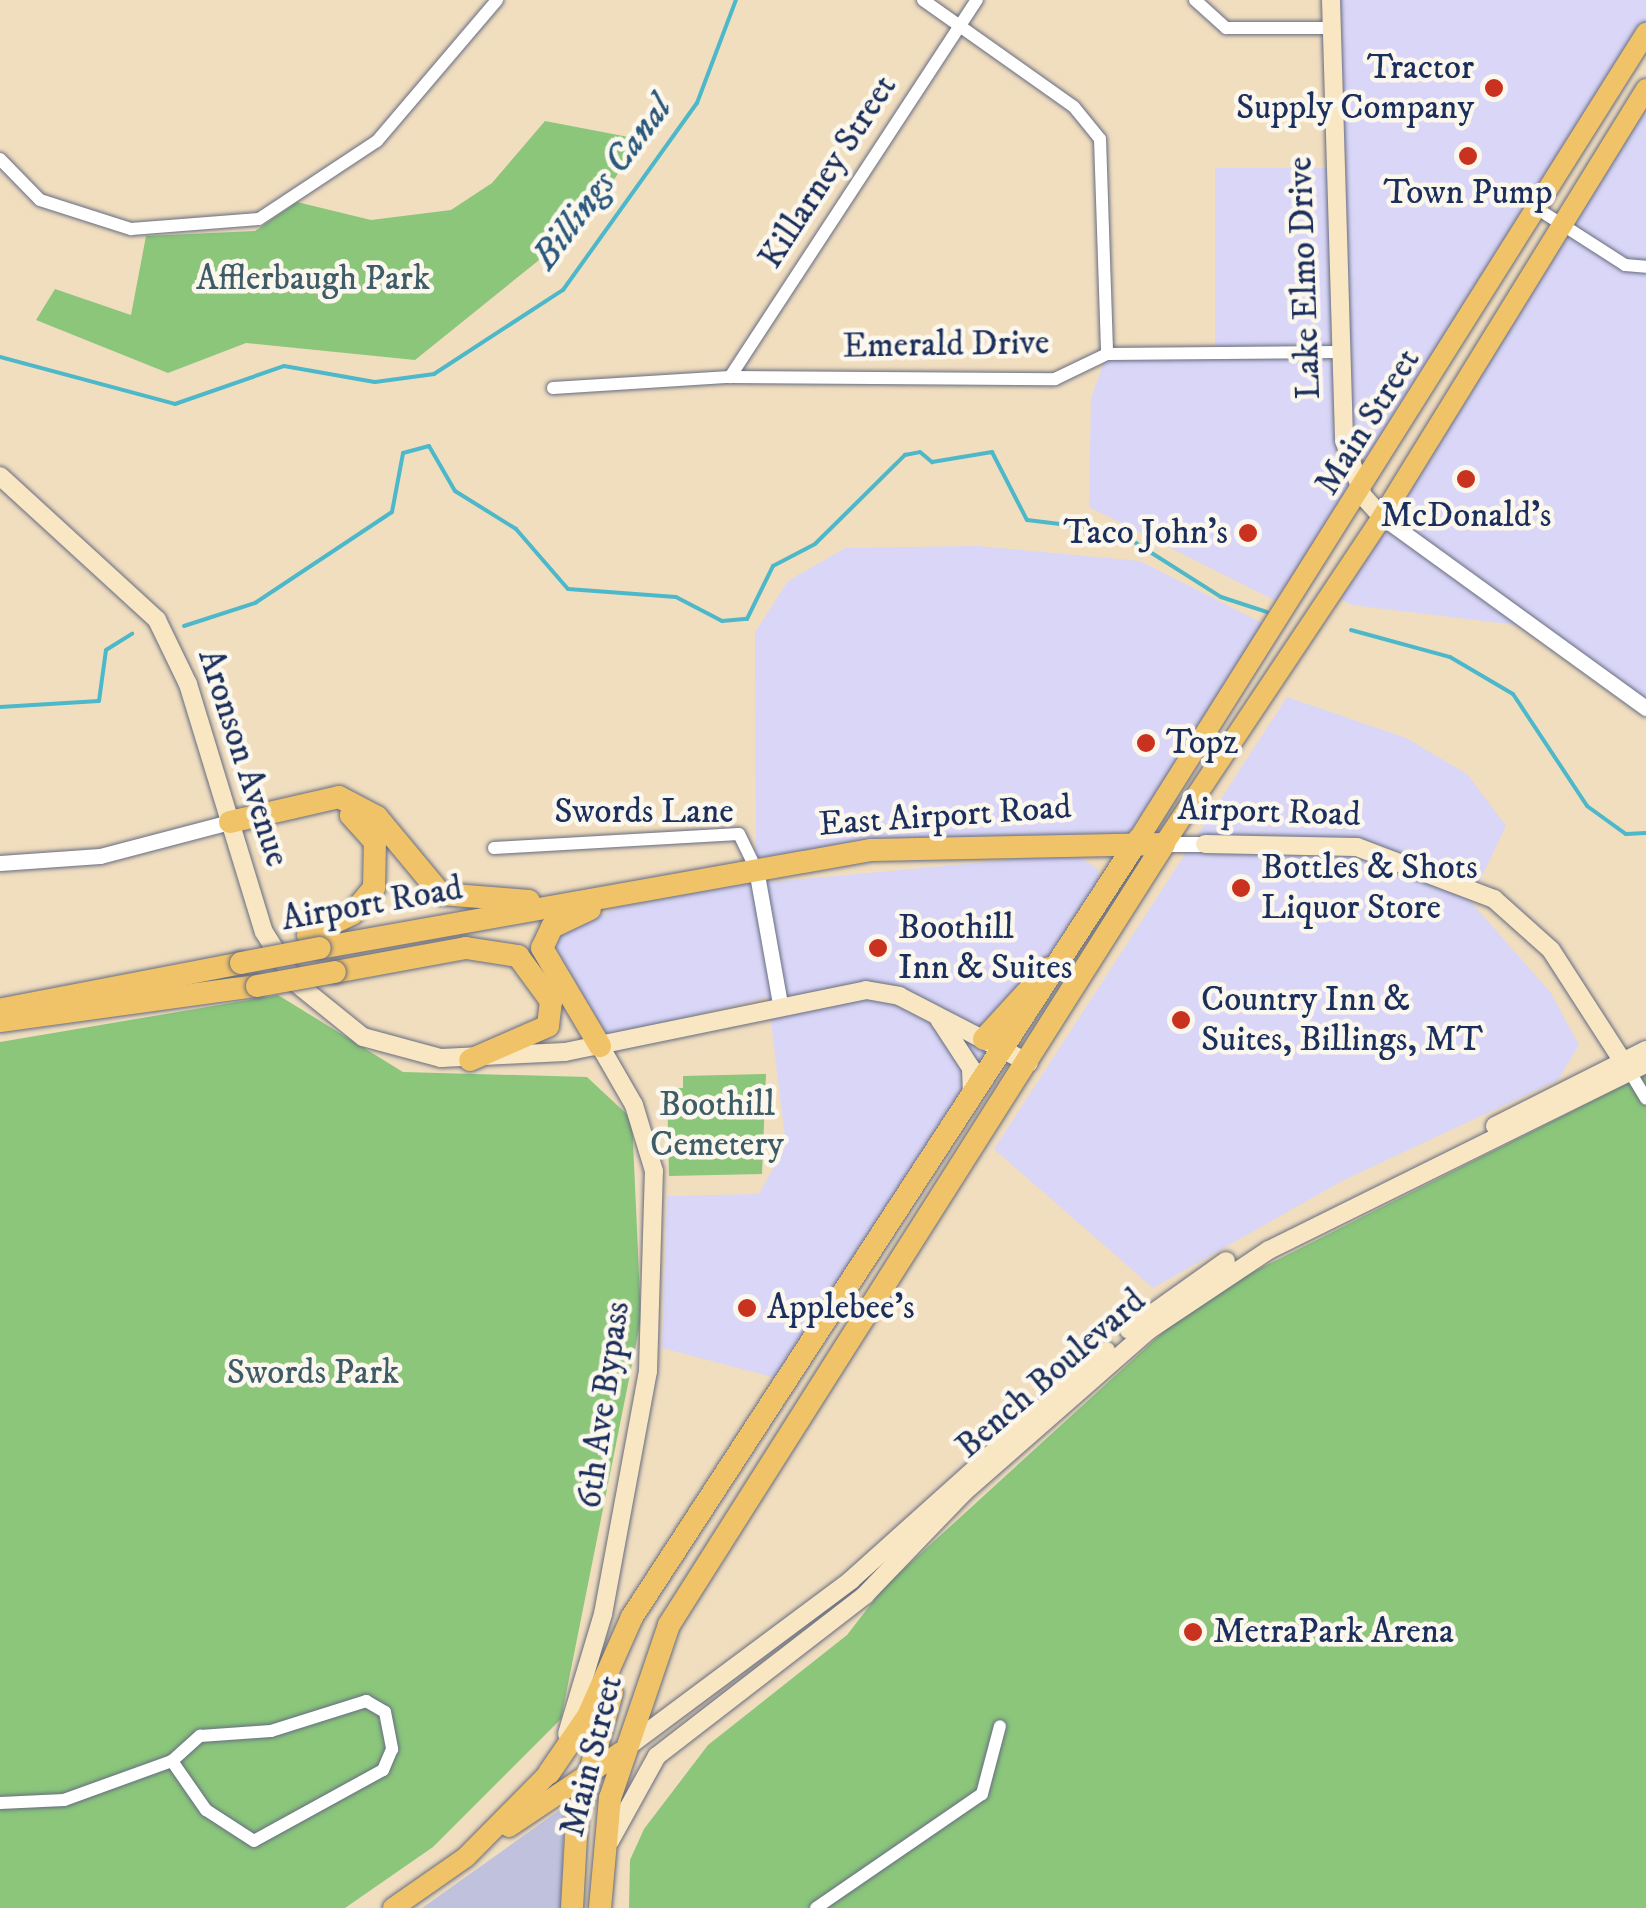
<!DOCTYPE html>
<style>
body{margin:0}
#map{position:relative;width:1646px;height:1908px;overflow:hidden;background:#f1debf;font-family:"IM FELL DW Pica",serif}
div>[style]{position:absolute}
.built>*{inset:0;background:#d9d6f7}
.industrial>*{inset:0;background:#c0c2dd}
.green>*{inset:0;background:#8bc67b}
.stream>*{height:4px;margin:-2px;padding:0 2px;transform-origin:2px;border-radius:2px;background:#4db8ca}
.roads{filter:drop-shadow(0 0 2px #666c80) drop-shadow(0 0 2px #666c80)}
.minor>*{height:12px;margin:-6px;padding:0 6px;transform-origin:6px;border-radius:6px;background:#fff}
.tertiary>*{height:15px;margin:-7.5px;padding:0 7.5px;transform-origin:7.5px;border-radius:7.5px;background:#fff}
.secondary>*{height:18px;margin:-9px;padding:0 9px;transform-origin:9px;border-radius:9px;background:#f9e7c3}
.primary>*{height:20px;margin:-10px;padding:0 10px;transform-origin:10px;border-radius:10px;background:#f1c369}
.trunk>*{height:22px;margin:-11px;padding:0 11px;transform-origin:11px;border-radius:11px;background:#f1c369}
.bridges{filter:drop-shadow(0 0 2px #666c80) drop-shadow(0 0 2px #666c80)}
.trunk-bridge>*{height:22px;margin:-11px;padding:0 11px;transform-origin:11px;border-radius:11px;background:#f1c369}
.dots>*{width:28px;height:28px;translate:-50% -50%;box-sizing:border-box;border:5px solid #fbf7ec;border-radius:50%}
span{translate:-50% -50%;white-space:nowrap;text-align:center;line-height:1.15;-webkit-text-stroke:9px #fbf7ec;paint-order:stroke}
.poi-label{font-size:35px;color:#1b2f5e}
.right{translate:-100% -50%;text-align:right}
.left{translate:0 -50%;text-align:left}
.street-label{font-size:35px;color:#1b2f5e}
.park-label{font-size:35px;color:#3d5c67}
.water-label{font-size:38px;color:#2a587e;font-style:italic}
</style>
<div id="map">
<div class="built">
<div style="clip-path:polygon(1331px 0,1646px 0,1646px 28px,1290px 608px,1089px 507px,1091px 398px,1107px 354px,1215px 353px,1215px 168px,1334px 168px)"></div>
<div style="clip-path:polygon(1646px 89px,1646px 708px,1525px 626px,1351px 605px,1331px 593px)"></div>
<div style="clip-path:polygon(977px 546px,1140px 561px,1276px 630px,1138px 840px,756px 869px,755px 632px,788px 581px,845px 548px)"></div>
<div style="clip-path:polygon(1287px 697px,1406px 738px,1467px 774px,1506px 826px,1470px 901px,1551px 993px,1579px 1045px,1558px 1080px,1344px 1180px,1153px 1288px,994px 1149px)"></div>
<div style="clip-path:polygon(1074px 854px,1098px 869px,1099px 883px,776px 1378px,662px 1348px,667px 1196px,759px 1194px,786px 1145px,768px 997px,608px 1037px,548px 950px,554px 935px,619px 907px,737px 885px)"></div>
</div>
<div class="industrial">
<div style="clip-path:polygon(564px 1807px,562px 1908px,422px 1908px)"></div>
</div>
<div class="green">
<div style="clip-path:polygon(545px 121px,639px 139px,590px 219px,415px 360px,246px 343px,168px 373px,36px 320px,55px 289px,131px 315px,146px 236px,255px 231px,297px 202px,371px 220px,451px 210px,492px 183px)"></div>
<div style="clip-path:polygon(278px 995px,403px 1072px,587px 1077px,632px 1119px,641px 1319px,561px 1719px,433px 1847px,345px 1908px,0 1908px,0 1042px)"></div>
<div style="clip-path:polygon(766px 1074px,762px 1174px,669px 1176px,667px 1088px,683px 1088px,683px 1076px)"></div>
<div style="clip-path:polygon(1646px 1074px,1646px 1908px,629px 1908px,630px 1860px,644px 1829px,708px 1745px,847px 1635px,885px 1586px,1173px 1323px,1237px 1280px)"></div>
</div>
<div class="stream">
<div style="left:0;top:357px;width:181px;rotate:15deg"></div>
<div style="left:175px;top:404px;width:115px;rotate:-19.2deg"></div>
<div style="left:284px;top:366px;width:92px;rotate:10deg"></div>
<div style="left:375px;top:382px;width:60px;rotate:-7.7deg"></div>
<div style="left:434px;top:374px;width:154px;rotate:-33.1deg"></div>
<div style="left:563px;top:290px;width:230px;rotate:-54.4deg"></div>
<div style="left:697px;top:103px;width:110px;rotate:-69.3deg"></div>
<div style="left:184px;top:626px;width:75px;rotate:-17.9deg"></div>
<div style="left:255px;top:603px;width:164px;rotate:-33.6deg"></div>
<div style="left:392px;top:512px;width:60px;rotate:-79.4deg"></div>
<div style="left:403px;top:453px;width:27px;rotate:-15deg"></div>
<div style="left:429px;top:446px;width:52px;rotate:60deg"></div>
<div style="left:455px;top:491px;width:72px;rotate:31.9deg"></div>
<div style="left:516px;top:529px;width:79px;rotate:49.1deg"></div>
<div style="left:568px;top:589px;width:108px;rotate:4.2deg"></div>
<div style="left:676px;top:597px;width:52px;rotate:27.6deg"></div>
<div style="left:722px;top:621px;width:25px;rotate:-5deg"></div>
<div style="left:747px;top:619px;width:59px;rotate:-63.9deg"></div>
<div style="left:773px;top:566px;width:47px;rotate:-27.6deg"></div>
<div style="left:815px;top:544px;width:127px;rotate:-44.7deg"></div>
<div style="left:905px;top:455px;width:15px;rotate:-11deg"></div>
<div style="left:920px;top:452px;width:16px;rotate:40deg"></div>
<div style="left:932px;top:462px;width:61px;rotate:-9.5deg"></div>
<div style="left:992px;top:452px;width:76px;rotate:62.8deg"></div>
<div style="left:1027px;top:520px;width:91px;rotate:7deg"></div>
<div style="left:1117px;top:531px;width:123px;rotate:32.4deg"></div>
<div style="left:1221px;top:597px;width:48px;rotate:18.1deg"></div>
<div style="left:1351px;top:630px;width:103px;rotate:15.3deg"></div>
<div style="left:1450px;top:657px;width:73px;rotate:30.4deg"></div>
<div style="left:1513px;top:694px;width:134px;rotate:56.5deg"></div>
<div style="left:1587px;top:806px;width:48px;rotate:35.7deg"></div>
<div style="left:1626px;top:834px;width:20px;rotate:-3deg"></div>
<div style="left:0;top:707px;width:99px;rotate:-3.5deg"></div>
<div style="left:99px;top:701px;width:51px;rotate:-82.2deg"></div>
<div style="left:106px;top:650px;width:31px;rotate:-32deg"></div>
</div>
<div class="roads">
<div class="minor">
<div style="left:923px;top:0;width:185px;rotate:35.3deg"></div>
<div style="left:1074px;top:107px;width:41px;rotate:50.9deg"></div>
<div style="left:1100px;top:139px;width:215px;rotate:88.1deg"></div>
<div style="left:1195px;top:0;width:42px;rotate:42.1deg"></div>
<div style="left:1226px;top:28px;width:106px"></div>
<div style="left:0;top:159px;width:57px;rotate:45.7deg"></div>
<div style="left:40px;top:200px;width:96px;rotate:17.7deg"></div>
<div style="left:131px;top:229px;width:128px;rotate:-4.5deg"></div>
<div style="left:259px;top:219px;width:141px;rotate:-33.5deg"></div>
<div style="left:377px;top:141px;width:185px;rotate:-49.6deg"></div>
<div style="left:1541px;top:211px;width:100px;rotate:32.7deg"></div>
<div style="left:1625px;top:265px;width:21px;rotate:5deg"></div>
<div style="left:730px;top:377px;width:451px;rotate:-56.8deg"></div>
<div style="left:553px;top:388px;width:177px;rotate:-3.6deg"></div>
<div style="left:730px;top:377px;width:325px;rotate:0.4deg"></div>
<div style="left:1055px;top:379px;width:58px;rotate:-25.7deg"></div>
<div style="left:1107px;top:354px;width:230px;rotate:-0.5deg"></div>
<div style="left:494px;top:848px;width:245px;rotate:-3.3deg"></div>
<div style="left:739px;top:834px;width:39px;rotate:64deg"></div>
<div style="left:1630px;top:1072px;width:31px;rotate:59deg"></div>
<div style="left:0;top:1803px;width:64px;rotate:-2.7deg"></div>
<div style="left:64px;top:1800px;width:115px;rotate:-19.9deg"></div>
<div style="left:172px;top:1761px;width:38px;rotate:-42deg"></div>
<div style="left:200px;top:1736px;width:71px;rotate:-4deg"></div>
<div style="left:271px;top:1731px;width:100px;rotate:-17.5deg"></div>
<div style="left:366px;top:1701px;width:22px;rotate:30deg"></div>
<div style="left:385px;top:1712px;width:38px;rotate:79deg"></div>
<div style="left:392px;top:1749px;width:23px;rotate:113deg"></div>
<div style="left:383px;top:1770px;width:147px;rotate:151.2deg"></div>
<div style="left:254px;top:1841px;width:57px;rotate:-147.1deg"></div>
<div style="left:206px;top:1810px;width:60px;rotate:-124.8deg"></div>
<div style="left:816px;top:1908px;width:201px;rotate:-34.5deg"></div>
<div style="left:982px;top:1794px;width:70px;rotate:-75.2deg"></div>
</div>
<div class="tertiary">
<div style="left:1382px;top:517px;width:326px;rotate:35.9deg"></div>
<div style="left:1164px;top:844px;width:41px"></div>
<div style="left:0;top:863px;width:100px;rotate:-4deg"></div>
<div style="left:100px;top:856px;width:134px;rotate:-14.7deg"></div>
<div style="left:756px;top:869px;width:137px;rotate:79.9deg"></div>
</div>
<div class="secondary">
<div style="left:1331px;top:0;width:440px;rotate:88.3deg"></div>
<div style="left:1344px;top:440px;width:59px;rotate:71.3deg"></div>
<div style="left:1363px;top:496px;width:28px;rotate:48deg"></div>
<div style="left:0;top:476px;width:213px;rotate:42.5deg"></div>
<div style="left:157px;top:620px;width:71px;rotate:64.2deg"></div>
<div style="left:188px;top:684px;width:259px;rotate:73deg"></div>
<div style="left:264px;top:932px;width:60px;rotate:57.9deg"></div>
<div style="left:296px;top:983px;width:86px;rotate:38.9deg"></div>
<div style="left:363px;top:1037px;width:81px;rotate:15.1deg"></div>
<div style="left:441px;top:1058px;width:124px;rotate:-2.8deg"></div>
<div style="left:565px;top:1052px;width:307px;rotate:-11.6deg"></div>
<div style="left:866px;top:990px;width:34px;rotate:10deg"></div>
<div style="left:899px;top:996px;width:146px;rotate:27.3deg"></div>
<div style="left:1205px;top:844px;width:152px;rotate:1.1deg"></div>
<div style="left:1357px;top:847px;width:147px;rotate:20.8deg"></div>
<div style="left:1494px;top:899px;width:76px;rotate:41.8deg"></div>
<div style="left:1551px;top:950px;width:140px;rotate:57.2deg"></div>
<div style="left:939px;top:1019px;width:59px;rotate:56.9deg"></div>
<div style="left:971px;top:1068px;width:30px;rotate:88deg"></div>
<div style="left:1495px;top:1126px;width:169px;rotate:-26.7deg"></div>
<div style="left:1129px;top:1330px;width:119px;rotate:-35.4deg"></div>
<div style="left:567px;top:1734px;width:125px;rotate:-73.3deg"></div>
<div style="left:603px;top:1614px;width:247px;rotate:-79.5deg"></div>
<div style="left:648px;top:1371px;width:200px;rotate:-88.3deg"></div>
<div style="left:654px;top:1171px;width:69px;rotate:-106.9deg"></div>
<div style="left:634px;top:1105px;width:68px;rotate:-120deg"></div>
<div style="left:622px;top:1751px;width:286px;rotate:-36.7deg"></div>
<div style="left:851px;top:1580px;width:343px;rotate:-41.9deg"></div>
<div style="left:610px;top:1841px;width:97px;rotate:-61.1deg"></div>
<div style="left:657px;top:1756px;width:263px;rotate:-37.7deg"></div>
<div style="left:865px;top:1595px;width:143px;rotate:-46.1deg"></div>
<div style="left:964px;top:1492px;width:246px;rotate:-41.2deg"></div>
<div style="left:1149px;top:1330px;width:144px;rotate:-33.7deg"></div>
<div style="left:1269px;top:1250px;width:420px;rotate:-26.3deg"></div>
</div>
<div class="primary">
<div style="left:1138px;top:840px;width:954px;rotate:-57.81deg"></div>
<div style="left:1164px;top:844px;width:393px;rotate:-56.3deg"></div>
<div style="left:1382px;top:517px;width:503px;rotate:-58.33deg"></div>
<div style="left:509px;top:1827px;width:135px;rotate:-33.8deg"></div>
<div style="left:393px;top:1908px;width:89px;rotate:-34.9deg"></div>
<div style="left:466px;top:1857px;width:118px;rotate:-45.3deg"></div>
</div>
<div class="trunk">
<div style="left:230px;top:822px;width:112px;rotate:-12.9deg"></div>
<div style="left:339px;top:797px;width:43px;rotate:27.8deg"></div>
<div style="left:377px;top:817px;width:100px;rotate:50.3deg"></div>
<div style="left:441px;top:894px;width:88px;rotate:4.5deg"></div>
<div style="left:590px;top:909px;width:42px;rotate:154.7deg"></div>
<div style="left:552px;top:927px;width:23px;rotate:115deg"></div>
<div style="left:542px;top:948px;width:114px;rotate:59.4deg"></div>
<div style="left:308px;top:935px;width:49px;rotate:-25.5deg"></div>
<div style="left:352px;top:914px;width:34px;rotate:-50deg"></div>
<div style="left:374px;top:888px;width:46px;rotate:-88.8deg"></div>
<div style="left:375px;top:842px;width:36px;rotate:-132deg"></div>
<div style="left:320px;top:948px;width:560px;rotate:-10.09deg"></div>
<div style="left:871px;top:850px;width:293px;rotate:-1.2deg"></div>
<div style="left:1164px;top:844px;width:925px;rotate:122.37deg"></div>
<div style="left:669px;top:1625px;width:183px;rotate:108.8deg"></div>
<div style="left:610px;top:1798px;width:110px;rotate:95.2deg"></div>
<div style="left:335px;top:972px;width:133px;rotate:-10.4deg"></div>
<div style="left:466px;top:948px;width:53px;rotate:8.7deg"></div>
<div style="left:518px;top:956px;width:56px;rotate:53.7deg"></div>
<div style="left:551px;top:1001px;width:25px;rotate:97deg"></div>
<div style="left:548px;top:1026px;width:85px;rotate:156.4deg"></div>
<div style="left:3px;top:1009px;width:242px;rotate:-10.9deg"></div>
<div style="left:0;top:1021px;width:259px;rotate:-7.8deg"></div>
<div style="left:984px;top:1039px;width:96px;rotate:-47.5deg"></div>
<div style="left:549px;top:1773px;width:69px;rotate:-55.6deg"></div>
<div style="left:588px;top:1716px;width:108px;rotate:-66deg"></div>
<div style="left:632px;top:1617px;width:927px;rotate:-56.93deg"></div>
<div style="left:572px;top:1908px;width:90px;rotate:-86.8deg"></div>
<div style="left:577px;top:1818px;width:130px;rotate:-74.4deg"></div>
</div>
</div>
<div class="bridges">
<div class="trunk-bridge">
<div style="left:241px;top:963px;width:80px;rotate:-10.8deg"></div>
<div style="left:257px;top:986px;width:79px;rotate:-10.2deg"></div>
</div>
</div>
<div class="dots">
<div style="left:1494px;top:88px;background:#c8321e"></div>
<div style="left:1468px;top:156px;background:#c8321e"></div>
<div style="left:1466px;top:479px;background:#c8321e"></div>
<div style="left:1248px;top:533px;background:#c8321e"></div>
<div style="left:1146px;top:743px;background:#c8321e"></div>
<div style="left:1241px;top:888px;background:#c8321e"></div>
<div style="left:878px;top:948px;background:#c8321e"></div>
<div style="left:1181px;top:1020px;background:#c8321e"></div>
<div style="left:747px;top:1308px;background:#c8321e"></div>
<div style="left:1193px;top:1632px;background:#c8321e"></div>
</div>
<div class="poi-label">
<span class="right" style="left:1474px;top:88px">Tractor<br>Supply Company</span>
<span style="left:1468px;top:193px">Town Pump</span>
<span style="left:1466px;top:516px">McDonald's</span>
<span class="right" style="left:1228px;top:533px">Taco John's</span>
<span class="left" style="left:1166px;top:743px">Topz</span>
<span class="left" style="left:1261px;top:888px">Bottles &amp; Shots<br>Liquor Store</span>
<span class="left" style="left:898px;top:948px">Boothill<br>Inn &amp; Suites</span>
<span class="left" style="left:1201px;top:1020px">Country Inn &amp;<br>Suites, Billings, MT</span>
<span class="left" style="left:767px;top:1308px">Applebee's</span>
<span class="left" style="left:1213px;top:1632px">MetraPark Arena</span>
</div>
<div class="street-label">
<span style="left:828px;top:172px;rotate:-57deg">Killarney Street</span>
<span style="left:1305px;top:278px;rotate:-92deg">Lake Elmo Drive</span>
<span style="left:946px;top:345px;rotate:-1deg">Emerald Drive</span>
<span style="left:1368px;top:422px;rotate:-58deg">Main Street</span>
<span style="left:243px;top:758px;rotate:72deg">Aronson Avenue</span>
<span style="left:644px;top:812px">Swords Lane</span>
<span style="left:1269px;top:812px;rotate:2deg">Airport Road</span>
<span style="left:945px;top:816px;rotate:-4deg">East Airport Road</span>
<span style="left:372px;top:904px;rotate:-10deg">Airport Road</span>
<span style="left:1051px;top:1374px;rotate:-41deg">Bench Boulevard</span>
<span style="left:604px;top:1405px;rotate:-82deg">6th Ave Bypass</span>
<span style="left:592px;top:1756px;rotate:-76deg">Main Street</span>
</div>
<div class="park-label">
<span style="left:313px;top:279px">Afflerbaugh Park</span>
<span style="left:717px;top:1125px">Boothill<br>Cemetery</span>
<span style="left:313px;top:1373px">Swords Park</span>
</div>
<div class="water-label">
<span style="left:603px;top:183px;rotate:-53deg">Billings Canal</span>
</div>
</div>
